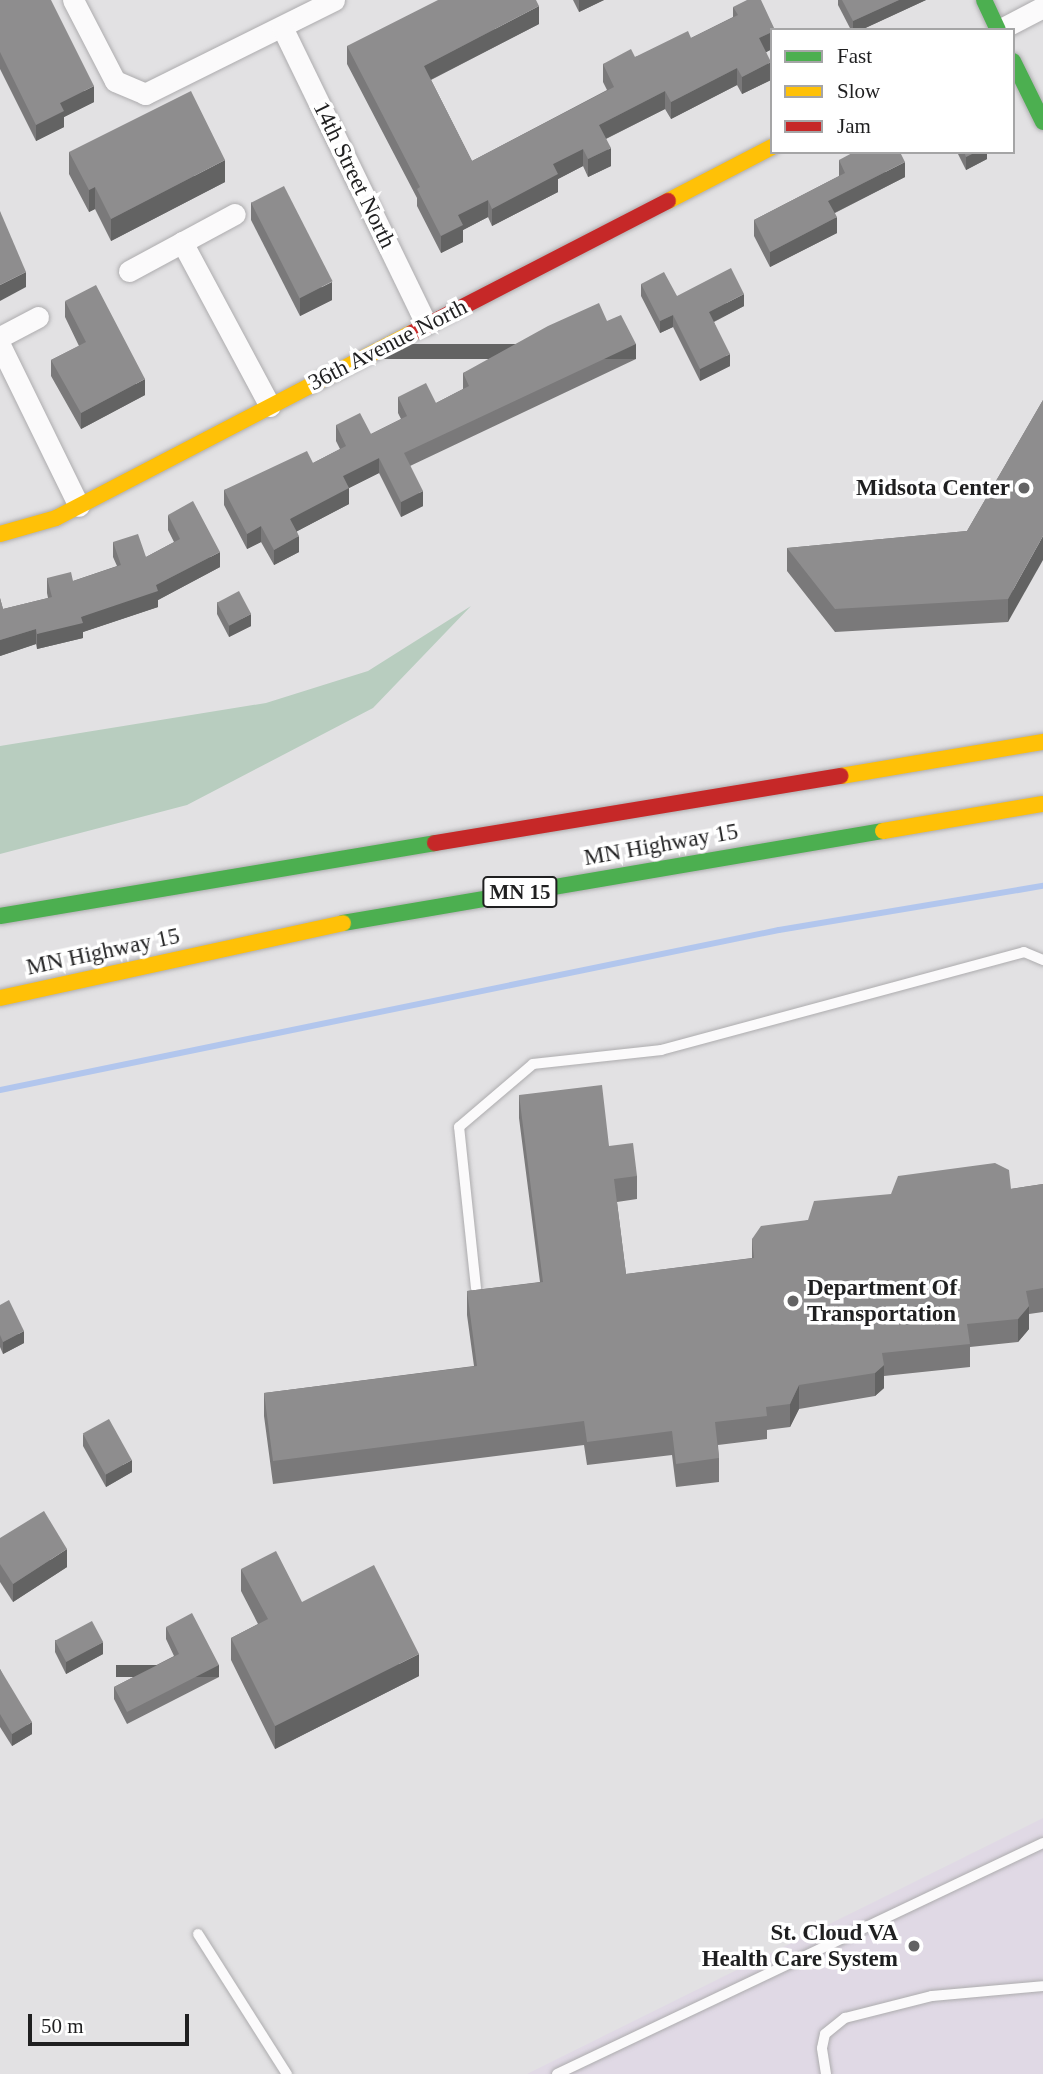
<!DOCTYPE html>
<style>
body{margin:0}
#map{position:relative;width:1043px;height:2074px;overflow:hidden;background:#e2e1e3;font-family:Georgia,serif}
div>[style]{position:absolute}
.medical>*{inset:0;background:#e0d9e5}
.green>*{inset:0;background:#b8cdbf}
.stream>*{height:6px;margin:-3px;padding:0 3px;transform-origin:3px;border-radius:3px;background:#b2c6ed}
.roads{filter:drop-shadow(0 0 2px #adacae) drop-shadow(0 0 2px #adacae)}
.lane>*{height:10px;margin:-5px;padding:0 5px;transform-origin:5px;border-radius:5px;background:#fbfafb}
.street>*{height:21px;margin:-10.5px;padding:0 10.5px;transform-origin:10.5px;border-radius:10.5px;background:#fbfafb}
.fast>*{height:16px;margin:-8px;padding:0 8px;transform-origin:8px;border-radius:8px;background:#4caf50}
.slow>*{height:16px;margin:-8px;padding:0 8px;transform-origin:8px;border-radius:8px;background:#ffc107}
.jam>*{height:16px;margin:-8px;padding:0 8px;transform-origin:8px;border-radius:8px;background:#c62828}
.wall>*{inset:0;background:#7a797a}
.shaded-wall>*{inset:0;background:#636363;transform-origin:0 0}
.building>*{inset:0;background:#8e8d8e;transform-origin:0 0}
.dots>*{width:19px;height:19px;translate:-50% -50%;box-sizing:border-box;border:4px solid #fff;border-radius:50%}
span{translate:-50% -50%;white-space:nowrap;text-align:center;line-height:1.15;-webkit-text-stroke:7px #fff;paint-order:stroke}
.shield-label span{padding:2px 5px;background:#fff;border:2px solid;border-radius:5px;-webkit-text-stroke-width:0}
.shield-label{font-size:21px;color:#1f1f20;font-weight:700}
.street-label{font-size:23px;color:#1f1f20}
.poi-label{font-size:23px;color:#1f1f20;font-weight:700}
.right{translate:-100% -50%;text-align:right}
.left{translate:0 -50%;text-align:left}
.legend{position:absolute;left:770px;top:28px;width:245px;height:126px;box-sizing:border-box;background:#fff;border:2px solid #a5a5a6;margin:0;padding:9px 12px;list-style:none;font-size:21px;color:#1f1f20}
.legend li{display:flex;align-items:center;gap:14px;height:35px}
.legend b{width:35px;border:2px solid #a5a5a6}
.scale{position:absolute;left:28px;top:2014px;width:161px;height:32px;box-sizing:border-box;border:4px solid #1f1f20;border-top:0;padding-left:9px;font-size:21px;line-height:24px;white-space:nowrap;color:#1f1f20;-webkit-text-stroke:5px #fff;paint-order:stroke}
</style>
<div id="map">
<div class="medical">
<div style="clip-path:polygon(1043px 1818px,1043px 2074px,527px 2074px)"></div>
</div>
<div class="green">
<div style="clip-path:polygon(471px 606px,373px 708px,187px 805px,0 854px,0 746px,266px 703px,368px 671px)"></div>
</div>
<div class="stream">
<div style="left:0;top:1090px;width:795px;rotate:-11.61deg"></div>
<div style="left:779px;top:930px;width:268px;rotate:-9.5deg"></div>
</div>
<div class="roads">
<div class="lane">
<div style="left:476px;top:1288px;width:162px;rotate:-96deg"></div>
<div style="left:459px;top:1127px;width:97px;rotate:-40.4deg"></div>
<div style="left:533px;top:1064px;width:129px;rotate:-6.2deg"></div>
<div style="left:661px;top:1050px;width:376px;rotate:-15.1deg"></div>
<div style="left:1024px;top:952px;width:21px;rotate:23deg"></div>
<div style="left:198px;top:1934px;width:166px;rotate:57.6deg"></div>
<div style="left:557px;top:2074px;width:538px;rotate:-25.42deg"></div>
<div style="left:826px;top:2074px;width:26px;rotate:-99deg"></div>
<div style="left:822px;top:2048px;width:14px;rotate:-78deg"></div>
<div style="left:825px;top:2034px;width:26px;rotate:-39deg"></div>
<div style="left:845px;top:2018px;width:90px;rotate:-14.2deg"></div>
<div style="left:932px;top:1996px;width:111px;rotate:-5.1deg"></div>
</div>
<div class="street">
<div style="left:73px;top:0;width:91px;rotate:62.6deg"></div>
<div style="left:115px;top:81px;width:33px;rotate:23deg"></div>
<div style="left:145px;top:94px;width:211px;rotate:-26.4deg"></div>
<div style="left:282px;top:27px;width:330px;rotate:64.1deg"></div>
<div style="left:999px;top:30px;width:50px;rotate:-27.6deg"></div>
<div style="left:182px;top:242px;width:186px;rotate:61.8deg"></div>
<div style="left:129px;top:271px;width:120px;rotate:-28.3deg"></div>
<div style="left:0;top:337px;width:43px;rotate:-27.8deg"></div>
<div style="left:0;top:345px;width:179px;rotate:63.9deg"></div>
</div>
<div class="fast">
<div style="left:984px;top:0;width:33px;rotate:65deg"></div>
<div style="left:1013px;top:61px;width:68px;rotate:63.8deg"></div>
<div style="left:0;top:916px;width:441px;rotate:-9.5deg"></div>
<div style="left:343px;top:923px;width:548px;rotate:-9.67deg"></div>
</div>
<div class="slow">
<div style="left:668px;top:201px;width:117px;rotate:-27.4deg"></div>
<div style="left:0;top:534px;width:58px;rotate:-15.9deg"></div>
<div style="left:56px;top:518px;width:401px;rotate:-27.5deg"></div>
<div style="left:841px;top:776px;width:205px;rotate:-9.6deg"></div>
<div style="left:883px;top:831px;width:162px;rotate:-9.6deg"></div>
<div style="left:0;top:998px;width:351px;rotate:-12.3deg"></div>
</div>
<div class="jam">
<div style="left:412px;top:333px;width:288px;rotate:-27.3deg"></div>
<div style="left:435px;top:843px;width:411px;rotate:-9.4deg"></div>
</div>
</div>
<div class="wall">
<div style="clip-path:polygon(0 0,94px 102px,64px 117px,64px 127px,36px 141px,0 69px)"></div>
<div style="clip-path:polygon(573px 0,604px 0,579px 12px)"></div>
<div style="clip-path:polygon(838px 0,926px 0,861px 30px,851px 30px,838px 5px)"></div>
<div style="clip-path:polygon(733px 7px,772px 30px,772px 49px,766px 52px,771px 80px,742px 94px,737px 85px,671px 119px,665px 109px,606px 139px,611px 166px,588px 177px,583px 166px,558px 179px,558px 192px,492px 226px,488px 217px,463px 230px,463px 242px,441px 253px,417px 206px,417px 198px,347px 64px,347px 46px,539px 24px,431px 80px,472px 161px,607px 90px,603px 82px,603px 64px,635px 57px,691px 38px,733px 17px)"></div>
<div style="clip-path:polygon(69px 152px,225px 182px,111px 241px,95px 209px,89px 212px,69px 174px)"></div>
<div style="clip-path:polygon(957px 152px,987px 152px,987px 159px,966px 170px)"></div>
<div style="clip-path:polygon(839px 160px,905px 177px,835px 213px,837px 233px,770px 267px,754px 236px,754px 220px,839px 176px)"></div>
<div style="clip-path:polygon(251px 202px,332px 300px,300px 316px,251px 220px)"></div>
<div style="clip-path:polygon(641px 284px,677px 296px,744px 306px,714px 322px,730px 366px,700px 381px,673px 327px,660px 333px,641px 296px)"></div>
<div style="clip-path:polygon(65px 301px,145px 395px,81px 429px,51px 376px,51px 360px,79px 346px,65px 317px)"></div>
<div style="clip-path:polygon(607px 321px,636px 359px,410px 466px,423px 506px,401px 517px,379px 473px,349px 488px,349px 504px,297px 531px,299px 552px,274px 565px,261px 542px,247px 549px,224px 505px,224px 490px,313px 463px,340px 449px,336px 441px,336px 425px,371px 434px,401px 419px,398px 413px,398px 397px,436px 403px,463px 389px,463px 373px)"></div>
<div style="clip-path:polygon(1043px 400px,1008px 622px,835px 632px,787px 571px,787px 548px,967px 531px)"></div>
<div style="clip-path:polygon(168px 515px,220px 567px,158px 600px,158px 607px,83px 632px,83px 638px,37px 649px,36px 644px,0 656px,0 598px,3px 609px,48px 598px,47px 593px,47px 578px,73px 581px,117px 566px,113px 557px,113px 542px,146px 557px,174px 542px,168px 530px)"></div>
<div style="clip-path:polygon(217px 602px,251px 626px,229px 637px,217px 614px)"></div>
<div style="clip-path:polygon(519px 1095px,609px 1146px,637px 1176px,637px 1199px,617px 1202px,626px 1274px,752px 1258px,752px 1239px,808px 1220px,1043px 1184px,1043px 1312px,1029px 1314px,1029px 1329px,1018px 1342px,970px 1347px,970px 1367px,884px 1376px,884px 1388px,875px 1396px,799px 1409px,790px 1427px,767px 1430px,767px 1439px,718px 1445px,719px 1458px,719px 1482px,676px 1487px,672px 1455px,587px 1465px,584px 1445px,273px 1484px,264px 1416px,264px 1393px,474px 1366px,467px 1315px,467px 1291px,540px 1282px,519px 1118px)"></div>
<div style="clip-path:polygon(0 1305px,24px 1343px,3px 1354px,0 1347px)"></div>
<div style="clip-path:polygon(83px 1434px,132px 1472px,106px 1487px,83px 1446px)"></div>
<div style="clip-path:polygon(0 1538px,67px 1567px,13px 1602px,0 1582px)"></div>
<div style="clip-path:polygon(241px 1569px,419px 1676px,275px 1749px,231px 1660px,231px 1638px,258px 1624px,241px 1591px)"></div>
<div style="clip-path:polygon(166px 1627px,219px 1677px,127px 1724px,114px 1699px,114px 1687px,174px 1656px,166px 1639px)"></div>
<div style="clip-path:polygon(55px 1640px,103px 1654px,66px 1674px,55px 1652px)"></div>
<div style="clip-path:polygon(0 1669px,32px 1734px,12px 1746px,0 1727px)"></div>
</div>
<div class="shaded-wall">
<div style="clip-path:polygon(579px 0,604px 0,579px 12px)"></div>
<div style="clip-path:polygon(899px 0,926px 0,861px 30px,853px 30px,853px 21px)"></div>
<div style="clip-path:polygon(539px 6px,539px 24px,424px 83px,424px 66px)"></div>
<div style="clip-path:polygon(772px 32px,772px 49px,759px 56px,759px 38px)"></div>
<div style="clip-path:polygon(771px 62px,771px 80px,742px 94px,742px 77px)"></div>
<div style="clip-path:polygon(737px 68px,737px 85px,671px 119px,671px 102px)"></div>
<div style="clip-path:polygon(94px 86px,94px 102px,64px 117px,64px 127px,36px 141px,36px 125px,60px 103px)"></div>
<div style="clip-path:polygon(665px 91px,665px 109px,599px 142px,599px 125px)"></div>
<div style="clip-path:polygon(611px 148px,611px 166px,588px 177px,588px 159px)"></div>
<div style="clip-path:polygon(583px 149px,583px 166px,558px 179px,558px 192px,492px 226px,492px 209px,553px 164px)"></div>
<div style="clip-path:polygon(976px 152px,987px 152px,987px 159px,966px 170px,966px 157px)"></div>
<div style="clip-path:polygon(225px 160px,225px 182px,111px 241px,111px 219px)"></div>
<div style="clip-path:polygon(905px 162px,905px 177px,828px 216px,828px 201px)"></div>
<div style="clip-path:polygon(95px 187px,95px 209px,89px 212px,89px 190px)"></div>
<div style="clip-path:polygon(488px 200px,488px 217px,463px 230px,463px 242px,441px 253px,441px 236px,458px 215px)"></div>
<div style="clip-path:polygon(837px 217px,837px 233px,770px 267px,770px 252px)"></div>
<div style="clip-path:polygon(26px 272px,26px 287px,0 301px,0 285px)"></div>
<div style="clip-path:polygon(332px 282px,332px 300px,300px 316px,300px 298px)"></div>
<div style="clip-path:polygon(744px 294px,744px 306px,709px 324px,709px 312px)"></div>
<div style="clip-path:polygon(673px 315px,673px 327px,660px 333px,660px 321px)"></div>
<div style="left:636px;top:344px;width:15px;height:256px;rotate:90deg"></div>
<div style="clip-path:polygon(730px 354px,730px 366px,700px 381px,700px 369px)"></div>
<div style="clip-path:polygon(145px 379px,145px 395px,81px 429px,81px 413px)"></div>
<div style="clip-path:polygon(379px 458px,379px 473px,349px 488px,349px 504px,290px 535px,290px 519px,343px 476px)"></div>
<div style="clip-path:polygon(423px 491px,423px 506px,401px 517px,401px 502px)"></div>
<div style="clip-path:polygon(261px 526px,261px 542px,247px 549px,247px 534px)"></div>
<div style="clip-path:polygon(299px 536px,299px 552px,274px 565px,274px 550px)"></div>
<div style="clip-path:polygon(1043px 536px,1043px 560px,1008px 622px,1008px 599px)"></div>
<div style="clip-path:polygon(220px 552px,220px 567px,158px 600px,158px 607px,83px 632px,83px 638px,37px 649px,37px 634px,81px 617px,156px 585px)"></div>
<div style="clip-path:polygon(251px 614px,251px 626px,229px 637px,229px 625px)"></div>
<div style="clip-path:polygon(36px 629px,36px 644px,0 656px,0 640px)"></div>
<div style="clip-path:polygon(1029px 1306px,1029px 1329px,1018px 1342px,1018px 1319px)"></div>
<div style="clip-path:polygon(24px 1331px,24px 1343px,3px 1354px,3px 1342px)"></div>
<div style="clip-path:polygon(884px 1365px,884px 1388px,875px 1396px,875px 1373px)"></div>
<div style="clip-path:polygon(799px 1385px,799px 1409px,790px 1427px,790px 1404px)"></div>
<div style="clip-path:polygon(132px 1460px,132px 1472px,106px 1487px,106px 1474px)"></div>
<div style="clip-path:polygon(67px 1549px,67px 1567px,13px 1602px,13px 1584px)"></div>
<div style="clip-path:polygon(103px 1642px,103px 1654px,66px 1674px,66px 1661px)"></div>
<div style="clip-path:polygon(419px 1654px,419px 1676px,275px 1749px,275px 1726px)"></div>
<div style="left:219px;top:1665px;width:12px;height:103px;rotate:90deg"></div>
<div style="clip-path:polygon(32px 1722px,32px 1734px,12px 1746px,12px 1734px)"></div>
</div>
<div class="building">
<div style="clip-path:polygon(0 0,51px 0,94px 86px,60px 103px,64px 111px,36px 125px,0 52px)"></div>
<div style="clip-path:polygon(438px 0,536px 0,539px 6px,424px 66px,472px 161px,614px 87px,603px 64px,631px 49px,635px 57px,688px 31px,691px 38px,738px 15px,733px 7px,747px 0,761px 0,775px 30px,772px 30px,772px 32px,759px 38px,771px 62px,742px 77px,737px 68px,671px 102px,665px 91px,599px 125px,611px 148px,588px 159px,583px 149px,553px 164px,558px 174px,492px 209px,488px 200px,458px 215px,463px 225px,441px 236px,417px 189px,420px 187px,347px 46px)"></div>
<div style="clip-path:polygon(842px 0,899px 0,853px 21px)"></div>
<div style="clip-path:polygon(191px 91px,225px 160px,111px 219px,95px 187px,89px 190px,69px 152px)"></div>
<div style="clip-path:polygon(854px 152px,900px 152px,905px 162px,828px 201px,837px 217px,770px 252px,754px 220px,845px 173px,839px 160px)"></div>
<div style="clip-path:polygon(964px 152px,976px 152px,966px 157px)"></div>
<div style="left:284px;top:186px;width:107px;height:37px;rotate:63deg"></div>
<div style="clip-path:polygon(0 211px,26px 272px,0 285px)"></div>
<div style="clip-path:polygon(731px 268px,744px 294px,709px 312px,730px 354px,700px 369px,673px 315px,660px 321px,641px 284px,664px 272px,677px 296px)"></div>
<div style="clip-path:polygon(96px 285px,145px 379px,81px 413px,51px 360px,86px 342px,65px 301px)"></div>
<div style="clip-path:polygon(599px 303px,607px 321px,621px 315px,636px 344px,404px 453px,423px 491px,401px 502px,379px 458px,343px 476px,349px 488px,290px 519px,299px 536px,274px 550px,261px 526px,247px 534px,224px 490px,307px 451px,313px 463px,346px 446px,336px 425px,360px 413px,371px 434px,407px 416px,398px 397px,426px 383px,436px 403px,469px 386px,463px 373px,548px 326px)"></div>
<div style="clip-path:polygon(1043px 400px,1043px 536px,1008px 599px,835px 609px,787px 548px,967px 531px)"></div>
<div style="clip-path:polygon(193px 501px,220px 552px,156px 585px,158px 591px,81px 617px,83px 623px,37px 634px,36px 629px,0 640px,0 598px,3px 609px,52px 597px,47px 578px,71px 572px,73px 581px,121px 565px,113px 542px,138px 534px,146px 557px,180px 539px,168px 515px)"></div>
<div style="left:239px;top:591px;width:26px;height:25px;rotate:62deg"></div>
<div style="clip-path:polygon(602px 1085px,609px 1146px,633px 1143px,637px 1176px,614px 1179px,626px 1274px,754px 1258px,752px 1239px,761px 1226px,808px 1220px,814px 1201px,891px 1194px,898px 1176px,995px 1163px,1009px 1170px,1011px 1189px,1043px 1184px,1043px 1288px,1026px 1291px,1029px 1306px,1018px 1319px,967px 1324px,970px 1344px,882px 1353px,884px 1365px,875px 1373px,799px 1385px,790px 1404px,766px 1407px,767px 1416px,715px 1422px,719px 1458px,676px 1464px,672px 1431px,587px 1442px,584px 1421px,273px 1461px,264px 1393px,477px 1366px,467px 1291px,543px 1282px,519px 1095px)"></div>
<div style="clip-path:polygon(9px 1300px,24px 1331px,3px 1342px,0 1335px,0 1305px)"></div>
<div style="left:109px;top:1419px;width:47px;height:30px;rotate:61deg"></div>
<div style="clip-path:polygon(44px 1511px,67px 1549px,13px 1584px,0 1564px,0 1538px)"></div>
<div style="clip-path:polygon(276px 1551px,302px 1602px,374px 1565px,419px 1654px,275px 1726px,231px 1638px,268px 1619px,241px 1569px)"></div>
<div style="clip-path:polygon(192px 1613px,219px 1665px,127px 1712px,114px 1687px,179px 1654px,166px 1627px)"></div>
<div style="left:92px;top:1621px;width:24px;height:42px;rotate:62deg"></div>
<div style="clip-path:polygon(0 1669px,32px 1722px,12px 1734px,0 1714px)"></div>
</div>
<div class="dots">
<div style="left:1024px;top:488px;background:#636364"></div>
<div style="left:793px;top:1301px;background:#636364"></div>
<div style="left:914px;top:1946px;background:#636364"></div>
</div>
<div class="shield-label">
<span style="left:520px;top:892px">MN 15</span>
</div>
<div class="street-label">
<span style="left:354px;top:175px;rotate:64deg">14th Street North</span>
<span style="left:388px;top:345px;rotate:-27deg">36th Avenue North</span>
<span style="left:661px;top:845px;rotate:-10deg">MN Highway 15</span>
<span style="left:103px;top:952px;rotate:-12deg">MN Highway 15</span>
</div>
<div class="poi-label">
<span class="right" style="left:1010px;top:488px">Midsota Center</span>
<span class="left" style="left:807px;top:1301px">Department Of<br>Transportation</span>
<span class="right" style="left:898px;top:1946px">St. Cloud VA<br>Health Care System</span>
</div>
<ul class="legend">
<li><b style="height:9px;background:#4caf50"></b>Fast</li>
<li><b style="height:9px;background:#ffc107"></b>Slow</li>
<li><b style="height:9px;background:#c62828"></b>Jam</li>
</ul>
<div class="scale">50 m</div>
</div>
